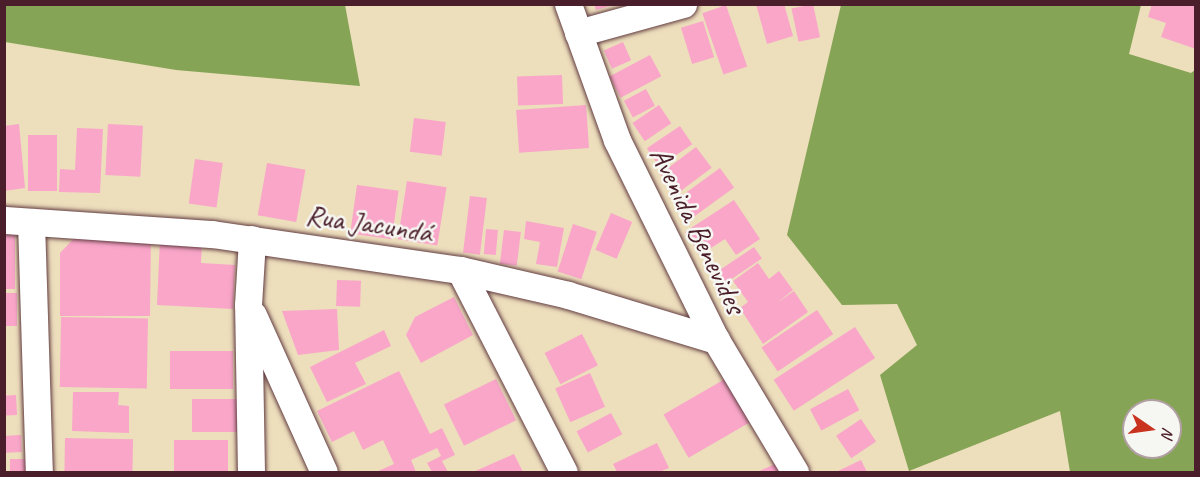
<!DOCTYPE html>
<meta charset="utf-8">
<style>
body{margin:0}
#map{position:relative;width:1200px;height:477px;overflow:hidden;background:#eddebc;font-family:Caveat,sans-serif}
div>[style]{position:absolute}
.forest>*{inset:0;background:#86a456}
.building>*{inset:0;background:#f9a6c9;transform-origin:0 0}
.roads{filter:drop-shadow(0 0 2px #623c41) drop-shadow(0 0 2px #623c41)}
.street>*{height:27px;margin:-13.5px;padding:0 13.5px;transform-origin:13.5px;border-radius:13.5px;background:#fff}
span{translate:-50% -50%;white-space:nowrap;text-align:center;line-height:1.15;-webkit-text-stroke:5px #f6f6f2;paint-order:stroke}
.street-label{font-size:30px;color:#4a1f2b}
.frame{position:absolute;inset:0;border:6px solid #4a1f2b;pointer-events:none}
.north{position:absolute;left:1122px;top:399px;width:60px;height:60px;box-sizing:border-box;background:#f6f6f2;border:2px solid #b1a0a2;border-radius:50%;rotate:103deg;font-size:16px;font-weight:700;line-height:24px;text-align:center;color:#4a1f2b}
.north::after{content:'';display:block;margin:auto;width:21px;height:27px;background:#c8321e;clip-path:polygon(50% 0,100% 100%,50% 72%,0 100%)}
</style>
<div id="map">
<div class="forest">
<div style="clip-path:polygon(4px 5px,345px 5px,360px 86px,176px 70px,5px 42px)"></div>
<div style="clip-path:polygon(evenodd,841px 5px,1141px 5px,1129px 54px,1191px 73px,1195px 70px,1195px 472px,1070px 472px,1060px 411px,909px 471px,880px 375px,917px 345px,897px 304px,842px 305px,787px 235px,841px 5px,1134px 411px,1170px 411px,1170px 447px,1134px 447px,1134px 411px)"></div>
</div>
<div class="building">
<div style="clip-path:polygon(594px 4px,613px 4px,613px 5px,596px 10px)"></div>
<div style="clip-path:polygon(756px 4px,784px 4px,793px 36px,767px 44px)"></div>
<div style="left:813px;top:4px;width:34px;height:22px;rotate:78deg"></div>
<div style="clip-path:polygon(1152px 4px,1196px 4px,1196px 49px,1161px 37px,1166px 23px,1148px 17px)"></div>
<div style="left:726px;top:5px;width:65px;height:25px;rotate:71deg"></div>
<div style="left:703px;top:21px;width:38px;height:23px;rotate:73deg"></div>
<div style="left:623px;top:42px;width:20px;height:21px;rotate:66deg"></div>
<div style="left:650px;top:55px;width:24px;height:46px;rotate:62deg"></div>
<div style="left:562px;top:75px;width:29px;height:45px;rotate:88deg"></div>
<div style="left:646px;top:89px;width:19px;height:25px;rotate:62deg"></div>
<div style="left:586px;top:105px;width:43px;height:70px;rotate:86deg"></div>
<div style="left:659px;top:105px;width:22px;height:32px;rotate:56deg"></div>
<div style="left:414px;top:118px;width:32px;height:34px;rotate:7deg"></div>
<div style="clip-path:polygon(19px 124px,25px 188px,4px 191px,4px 126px)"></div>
<div style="left:108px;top:124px;width:35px;height:51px;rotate:3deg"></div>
<div style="left:680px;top:126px;width:22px;height:40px;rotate:56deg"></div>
<div style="clip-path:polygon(77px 128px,103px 129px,100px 193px,59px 192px,60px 169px,75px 170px)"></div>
<div style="left:28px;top:135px;width:29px;height:56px"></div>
<div style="left:696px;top:147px;width:26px;height:45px;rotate:53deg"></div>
<div style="left:195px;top:159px;width:28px;height:45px;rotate:8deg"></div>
<div style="left:267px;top:163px;width:39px;height:53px;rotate:10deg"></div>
<div style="left:720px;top:168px;width:24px;height:57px;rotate:54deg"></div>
<div style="left:407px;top:181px;width:40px;height:59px;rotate:9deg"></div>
<div style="left:357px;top:185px;width:42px;height:49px;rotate:8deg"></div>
<div style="left:470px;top:196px;width:17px;height:57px;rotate:7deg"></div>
<div style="clip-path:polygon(734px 200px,760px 239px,736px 255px,725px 239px,700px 255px,685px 232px)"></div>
<div style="left:611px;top:213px;width:23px;height:40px;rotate:23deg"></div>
<div style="clip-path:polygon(526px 221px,564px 228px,557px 267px,536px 264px,540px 242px,524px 239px)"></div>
<div style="left:573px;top:224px;width:25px;height:50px;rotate:18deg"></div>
<div style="clip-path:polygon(83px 229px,151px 230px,150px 316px,60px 316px,60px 253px)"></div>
<div style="left:486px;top:229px;width:12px;height:25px;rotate:5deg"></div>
<div style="left:504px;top:230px;width:17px;height:34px;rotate:7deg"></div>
<div style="left:4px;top:233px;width:11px;height:56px"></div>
<div style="clip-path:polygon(160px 239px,202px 241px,201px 263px,235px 265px,233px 309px,157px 305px)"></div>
<div style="left:754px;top:247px;width:14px;height:43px;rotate:56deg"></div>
<div style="clip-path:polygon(758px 263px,769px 279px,779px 271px,793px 290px,777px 303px,794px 291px,808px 312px,763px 344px,740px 308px,748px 302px,733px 281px)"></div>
<div style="left:337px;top:280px;width:24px;height:26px;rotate:2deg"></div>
<div style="left:4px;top:293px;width:13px;height:33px"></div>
<div style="clip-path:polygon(454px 297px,473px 335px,421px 363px,406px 335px,415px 317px)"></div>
<div style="clip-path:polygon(337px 309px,339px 350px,298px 355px,282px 311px)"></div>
<div style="left:817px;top:310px;width:29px;height:67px;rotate:56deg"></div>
<div style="left:61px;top:317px;width:87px;height:70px;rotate:1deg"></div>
<div style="left:855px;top:327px;width:37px;height:97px;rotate:57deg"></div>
<div style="clip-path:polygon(384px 330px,391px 346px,355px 363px,366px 384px,327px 402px,310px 367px)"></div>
<div style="left:582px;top:334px;width:35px;height:42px;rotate:63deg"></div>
<div style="left:170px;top:351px;width:63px;height:38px"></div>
<div style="clip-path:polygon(399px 371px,430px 434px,442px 428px,455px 455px,442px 461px,448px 472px,432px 472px,427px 463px,441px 456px,437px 448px,411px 460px,416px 472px,376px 472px,394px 464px,383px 440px,363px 450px,354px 431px,332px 442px,317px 411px)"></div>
<div style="left:590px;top:373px;width:37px;height:38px;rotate:66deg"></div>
<div style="left:496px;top:379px;width:46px;height:58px;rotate:64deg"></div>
<div style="left:725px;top:379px;width:50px;height:71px;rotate:60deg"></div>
<div style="left:848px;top:389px;width:24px;height:43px;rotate:62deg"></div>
<div style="clip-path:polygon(73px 392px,119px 392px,118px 405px,129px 406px,129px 433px,72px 431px)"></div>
<div style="left:16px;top:395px;width:20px;height:12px;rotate:87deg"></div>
<div style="left:192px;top:399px;width:45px;height:33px"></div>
<div style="left:611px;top:413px;width:24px;height:39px;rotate:62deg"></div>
<div style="left:861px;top:419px;width:27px;height:30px;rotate:56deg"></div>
<div style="left:21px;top:435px;width:17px;height:17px;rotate:87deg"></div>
<div style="left:65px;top:438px;width:68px;height:34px;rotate:1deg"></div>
<div style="left:174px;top:440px;width:54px;height:32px"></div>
<div style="clip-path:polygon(657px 443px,669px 468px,659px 472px,617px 472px,613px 464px)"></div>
<div style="clip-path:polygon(514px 454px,523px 472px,473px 472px)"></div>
<div style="left:10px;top:459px;width:18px;height:13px"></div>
<div style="clip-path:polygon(861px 460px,867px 472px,836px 472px)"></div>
<div style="clip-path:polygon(780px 462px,785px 472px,757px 472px)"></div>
</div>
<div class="roads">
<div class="street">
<div style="left:568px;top:4px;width:145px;rotate:70.2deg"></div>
<div style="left:617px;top:140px;width:223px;rotate:63.7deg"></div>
<div style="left:716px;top:340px;width:154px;rotate:59.1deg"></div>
<div style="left:578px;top:33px;width:109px;rotate:-15.4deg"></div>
<div style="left:4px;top:220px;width:208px;rotate:3.9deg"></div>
<div style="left:212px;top:234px;width:251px;rotate:8.3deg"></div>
<div style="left:460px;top:270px;width:111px;rotate:13deg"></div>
<div style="left:568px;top:295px;width:155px;rotate:16.9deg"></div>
<div style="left:31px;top:222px;width:250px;rotate:88.2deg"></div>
<div style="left:460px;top:270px;width:227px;rotate:62.8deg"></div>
<div style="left:253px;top:315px;width:172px;rotate:65.7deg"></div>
<div style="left:251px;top:472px;width:167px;rotate:-91deg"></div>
<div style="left:248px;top:305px;width:66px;rotate:-86.5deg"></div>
</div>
</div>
<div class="street-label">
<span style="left:369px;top:223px;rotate:8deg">Rua Jacundá</span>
<span style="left:698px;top:230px;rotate:64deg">Avenida Benevides</span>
</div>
<div class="frame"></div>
<div class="north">N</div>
</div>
